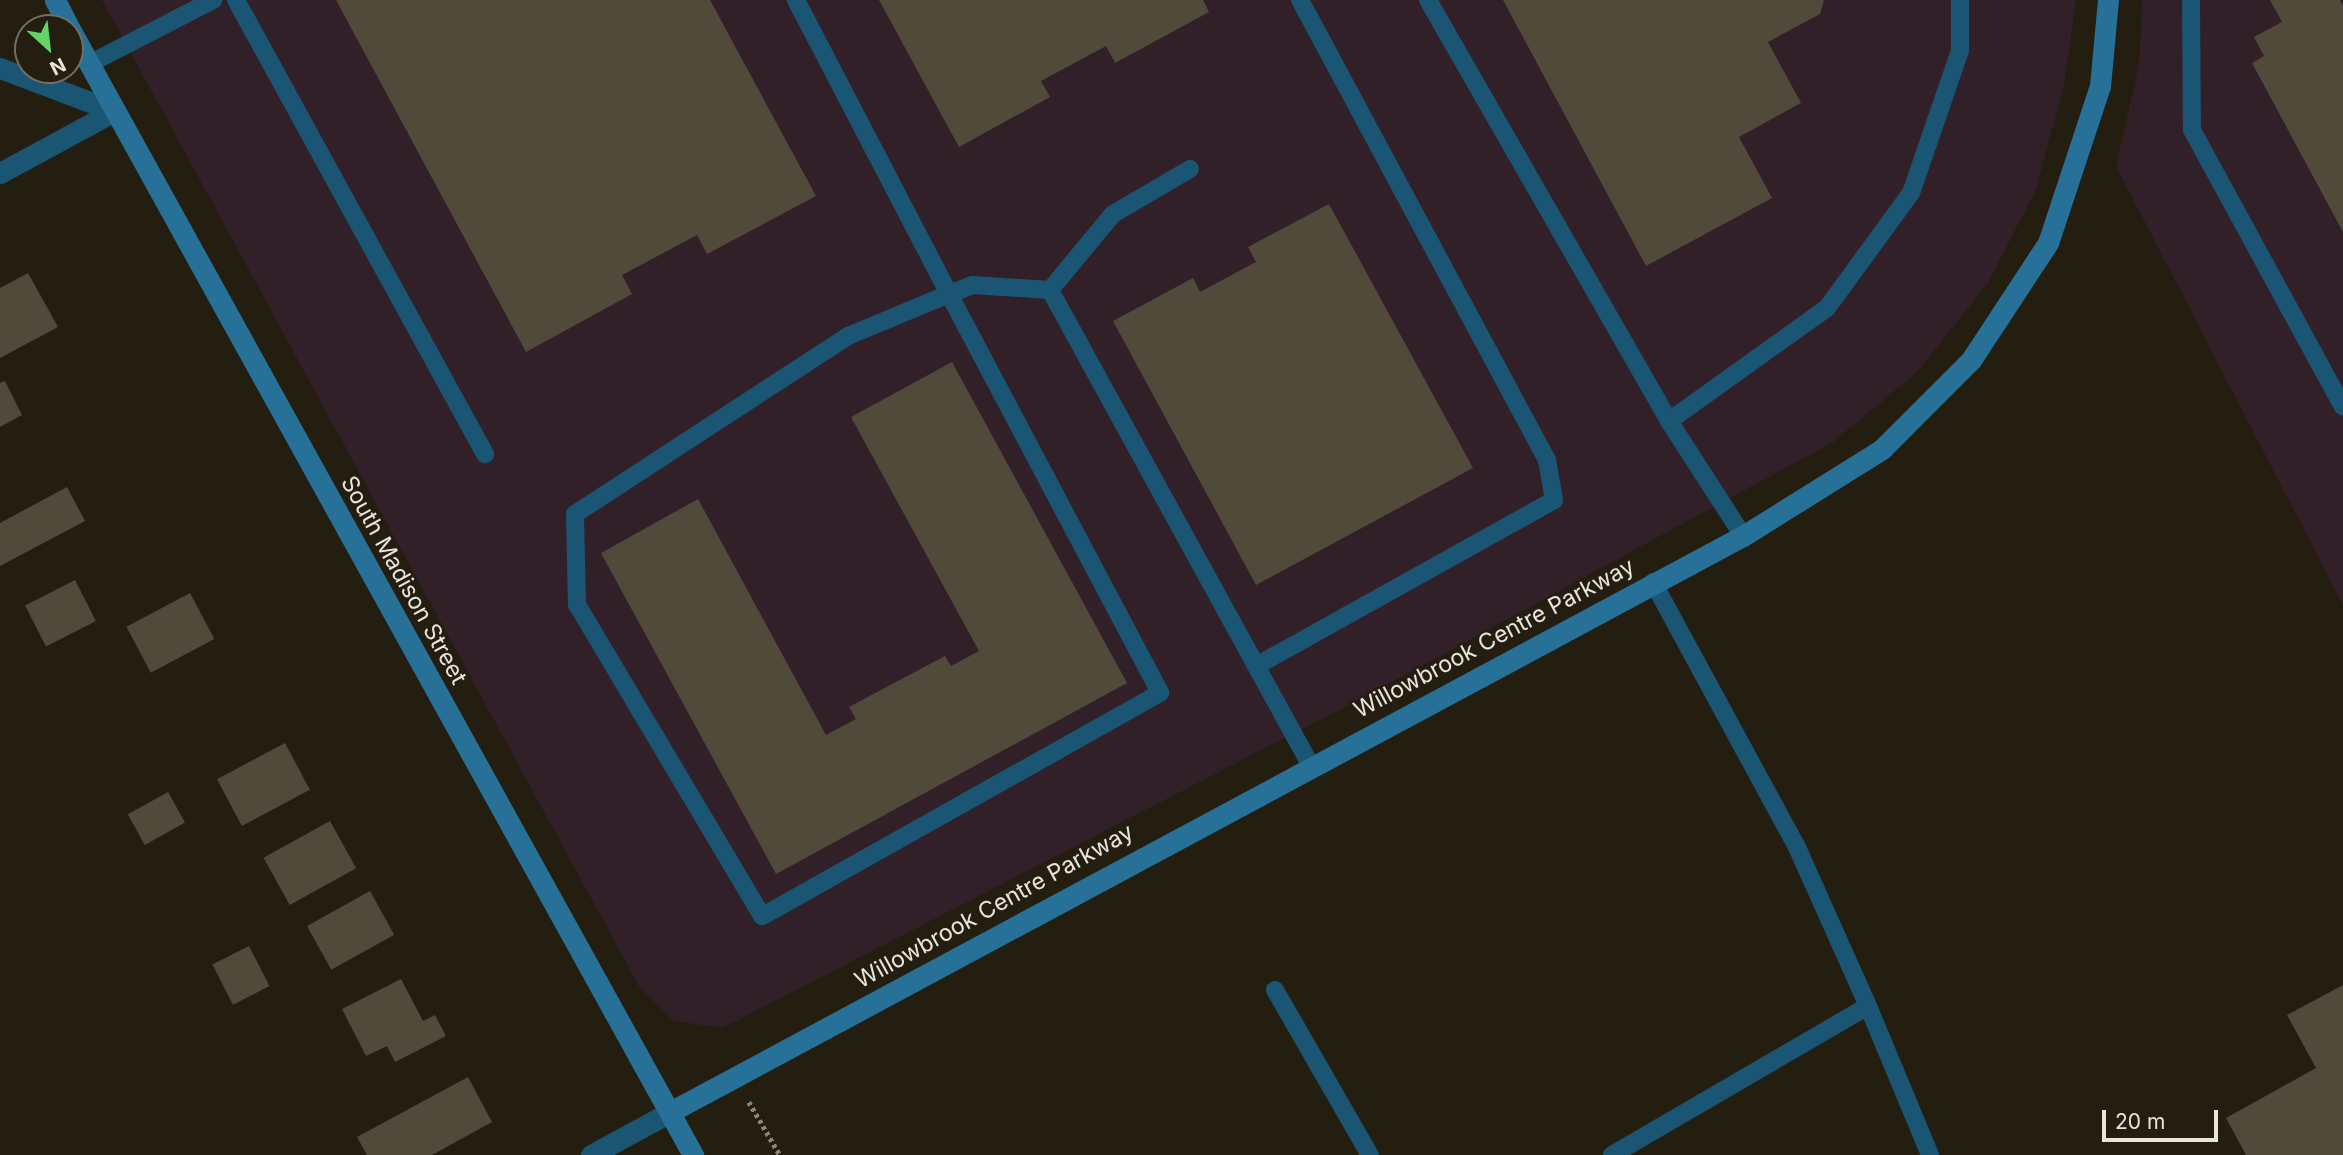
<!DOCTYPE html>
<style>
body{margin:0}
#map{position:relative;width:2343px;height:1155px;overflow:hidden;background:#241e11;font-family:Inter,sans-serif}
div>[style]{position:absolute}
.commercial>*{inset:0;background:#322029}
.building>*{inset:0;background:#504a3b;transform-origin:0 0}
.path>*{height:4.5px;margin-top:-2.25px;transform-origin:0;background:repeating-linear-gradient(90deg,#8b867c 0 3.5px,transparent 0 7px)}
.lane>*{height:18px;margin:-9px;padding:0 9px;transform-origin:9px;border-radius:9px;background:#1a5574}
.street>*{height:21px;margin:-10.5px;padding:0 10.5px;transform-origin:10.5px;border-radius:10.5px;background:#1a5574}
.secondary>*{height:21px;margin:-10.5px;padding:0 10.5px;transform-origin:10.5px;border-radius:10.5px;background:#277199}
span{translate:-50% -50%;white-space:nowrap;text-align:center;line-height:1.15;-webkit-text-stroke:5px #241e11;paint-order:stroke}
.street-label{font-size:23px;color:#e9e5dd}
.north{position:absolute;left:14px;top:14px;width:70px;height:70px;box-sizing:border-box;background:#241e11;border:2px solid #736e63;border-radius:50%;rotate:153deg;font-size:19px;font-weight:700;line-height:28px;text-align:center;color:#e9e5dd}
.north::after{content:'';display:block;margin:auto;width:24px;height:32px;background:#61d56a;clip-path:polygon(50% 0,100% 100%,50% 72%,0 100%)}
.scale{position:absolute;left:2102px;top:1110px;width:116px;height:32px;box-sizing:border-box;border:4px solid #e9e5dd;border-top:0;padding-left:9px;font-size:21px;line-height:24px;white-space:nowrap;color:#e9e5dd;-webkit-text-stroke:5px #241e11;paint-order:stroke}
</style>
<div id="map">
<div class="commercial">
<div style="clip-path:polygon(102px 0,2076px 0,2064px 85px,2036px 189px,1988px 283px,1917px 372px,1833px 442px,1364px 697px,723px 1028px,674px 1021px,640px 988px)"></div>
<div style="clip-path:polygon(2142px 0,2343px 0,2343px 605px,2116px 166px,2139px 66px)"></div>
</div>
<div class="building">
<div style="clip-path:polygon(336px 0,710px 0,816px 196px,707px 254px,697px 235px,622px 275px,632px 294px,526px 352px)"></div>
<div style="clip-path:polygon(879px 0,1203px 0,1209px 12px,1115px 63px,1106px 46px,1041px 81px,1050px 97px,959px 147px)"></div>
<div style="clip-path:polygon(1503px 0,1824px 0,1820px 14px,1768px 42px,1801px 103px,1739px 137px,1772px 198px,1646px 266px)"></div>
<div style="clip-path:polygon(2270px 0,2340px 0,2343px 6px,2343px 232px,2252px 63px,2264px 56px,2254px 37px,2282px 22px)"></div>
<div style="clip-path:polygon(1329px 204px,1473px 468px,1256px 585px,1113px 321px,1193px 278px,1200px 292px,1256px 262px,1248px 247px)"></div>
<div style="clip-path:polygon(28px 273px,58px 327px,0 358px,0 288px)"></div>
<div style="clip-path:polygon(952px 362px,1127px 683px,776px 874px,601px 553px,698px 499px,826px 735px,856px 719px,849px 707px,945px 656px,951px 666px,979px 651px,851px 417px)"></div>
<div style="clip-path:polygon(5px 381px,22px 415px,0 427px,0 383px)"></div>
<div style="clip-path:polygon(67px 487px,85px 521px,0 566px,0 523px)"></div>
<div style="left:75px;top:580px;width:46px;height:56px;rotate:63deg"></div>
<div style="left:190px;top:593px;width:52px;height:72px;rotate:62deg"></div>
<div style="left:285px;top:743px;width:53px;height:77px;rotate:62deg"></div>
<div style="left:168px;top:792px;width:35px;height:46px;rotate:61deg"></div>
<div style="left:330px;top:821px;width:54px;height:76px;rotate:61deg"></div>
<div style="left:370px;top:891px;width:50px;height:72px;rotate:61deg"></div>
<div style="left:249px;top:946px;width:45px;height:41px;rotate:63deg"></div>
<div style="clip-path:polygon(401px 979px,423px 1021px,435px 1015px,446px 1036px,395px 1062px,387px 1046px,366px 1056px,342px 1009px)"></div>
<div style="clip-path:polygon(2343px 985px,2343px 1155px,2246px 1155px,2226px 1118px,2316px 1068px,2287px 1015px)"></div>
<div style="clip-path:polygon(468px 1077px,492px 1122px,432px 1155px,367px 1155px,357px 1137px)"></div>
</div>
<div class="path">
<div style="left:749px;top:1102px;width:61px;rotate:59.7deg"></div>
</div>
<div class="lane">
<div style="left:236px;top:0;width:518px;rotate:61.26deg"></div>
<div style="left:796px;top:0;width:331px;rotate:62.5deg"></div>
<div style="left:949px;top:294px;width:451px;rotate:62.1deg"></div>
<div style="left:1160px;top:693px;width:456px;rotate:150.7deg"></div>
<div style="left:762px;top:916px;width:362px;rotate:-120.7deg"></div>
<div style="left:577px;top:605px;width:91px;rotate:-91.3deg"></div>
<div style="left:575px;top:514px;width:326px;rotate:-33.1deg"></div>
<div style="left:848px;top:336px;width:109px;rotate:-22.6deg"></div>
<div style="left:949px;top:294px;width:25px;rotate:-21deg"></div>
<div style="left:972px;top:285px;width:78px;rotate:3.7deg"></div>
<div style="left:1428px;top:0;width:485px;rotate:60.2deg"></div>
<div style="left:1669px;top:421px;width:137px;rotate:57.2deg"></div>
<div style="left:2191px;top:0;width:130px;rotate:89.6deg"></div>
<div style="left:2192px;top:130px;width:315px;rotate:61.4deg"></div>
<div style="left:89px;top:64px;width:140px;rotate:-27.3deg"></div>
<div style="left:1190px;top:169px;width:89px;rotate:149.7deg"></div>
<div style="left:1113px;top:214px;width:99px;rotate:129.7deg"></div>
<div style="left:1050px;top:290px;width:543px;rotate:61.26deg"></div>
<div style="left:1669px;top:421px;width:194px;rotate:-35.6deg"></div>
<div style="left:1827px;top:308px;width:142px;rotate:-53.9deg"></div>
<div style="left:1911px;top:193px;width:150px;rotate:-71deg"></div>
<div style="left:1960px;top:51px;width:51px;rotate:-90deg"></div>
<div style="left:1653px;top:582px;width:299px;rotate:61.5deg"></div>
<div style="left:1796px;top:845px;width:176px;rotate:65.9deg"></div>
<div style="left:1256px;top:666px;width:341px;rotate:-29.1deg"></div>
<div style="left:1554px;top:500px;width:41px;rotate:-99.9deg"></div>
<div style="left:1547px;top:460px;width:522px;rotate:-118.23deg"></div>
<div style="left:1275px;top:990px;width:190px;rotate:60.1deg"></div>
<div style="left:1612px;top:1155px;width:296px;rotate:-30.2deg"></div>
<div style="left:1868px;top:1006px;width:161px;rotate:67.4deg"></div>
</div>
<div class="street">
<div style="left:0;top:68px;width:122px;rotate:20.7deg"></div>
<div style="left:0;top:173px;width:130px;rotate:-28.5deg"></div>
<div style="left:591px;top:1155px;width:90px;rotate:-28.6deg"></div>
</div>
<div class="secondary">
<div style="left:55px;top:0;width:31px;rotate:63deg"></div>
<div style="left:70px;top:29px;width:1287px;rotate:61.04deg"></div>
<div style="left:670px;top:1112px;width:1218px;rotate:-28.23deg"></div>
<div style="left:1743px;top:536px;width:164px;rotate:-32deg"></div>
<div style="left:1882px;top:449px;width:126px;rotate:-45deg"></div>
<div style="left:1971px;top:360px;width:140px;rotate:-56.7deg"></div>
<div style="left:2048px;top:243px;width:165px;rotate:-71.7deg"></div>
<div style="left:2100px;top:86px;width:86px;rotate:-84.7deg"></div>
</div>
<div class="street-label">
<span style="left:404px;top:580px;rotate:61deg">South Madison Street</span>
<span style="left:1494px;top:638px;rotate:-28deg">Willowbrook Centre Parkway</span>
<span style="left:994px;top:906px;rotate:-29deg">Willowbrook Centre Parkway</span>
</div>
<div class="north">N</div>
<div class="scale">20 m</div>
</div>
